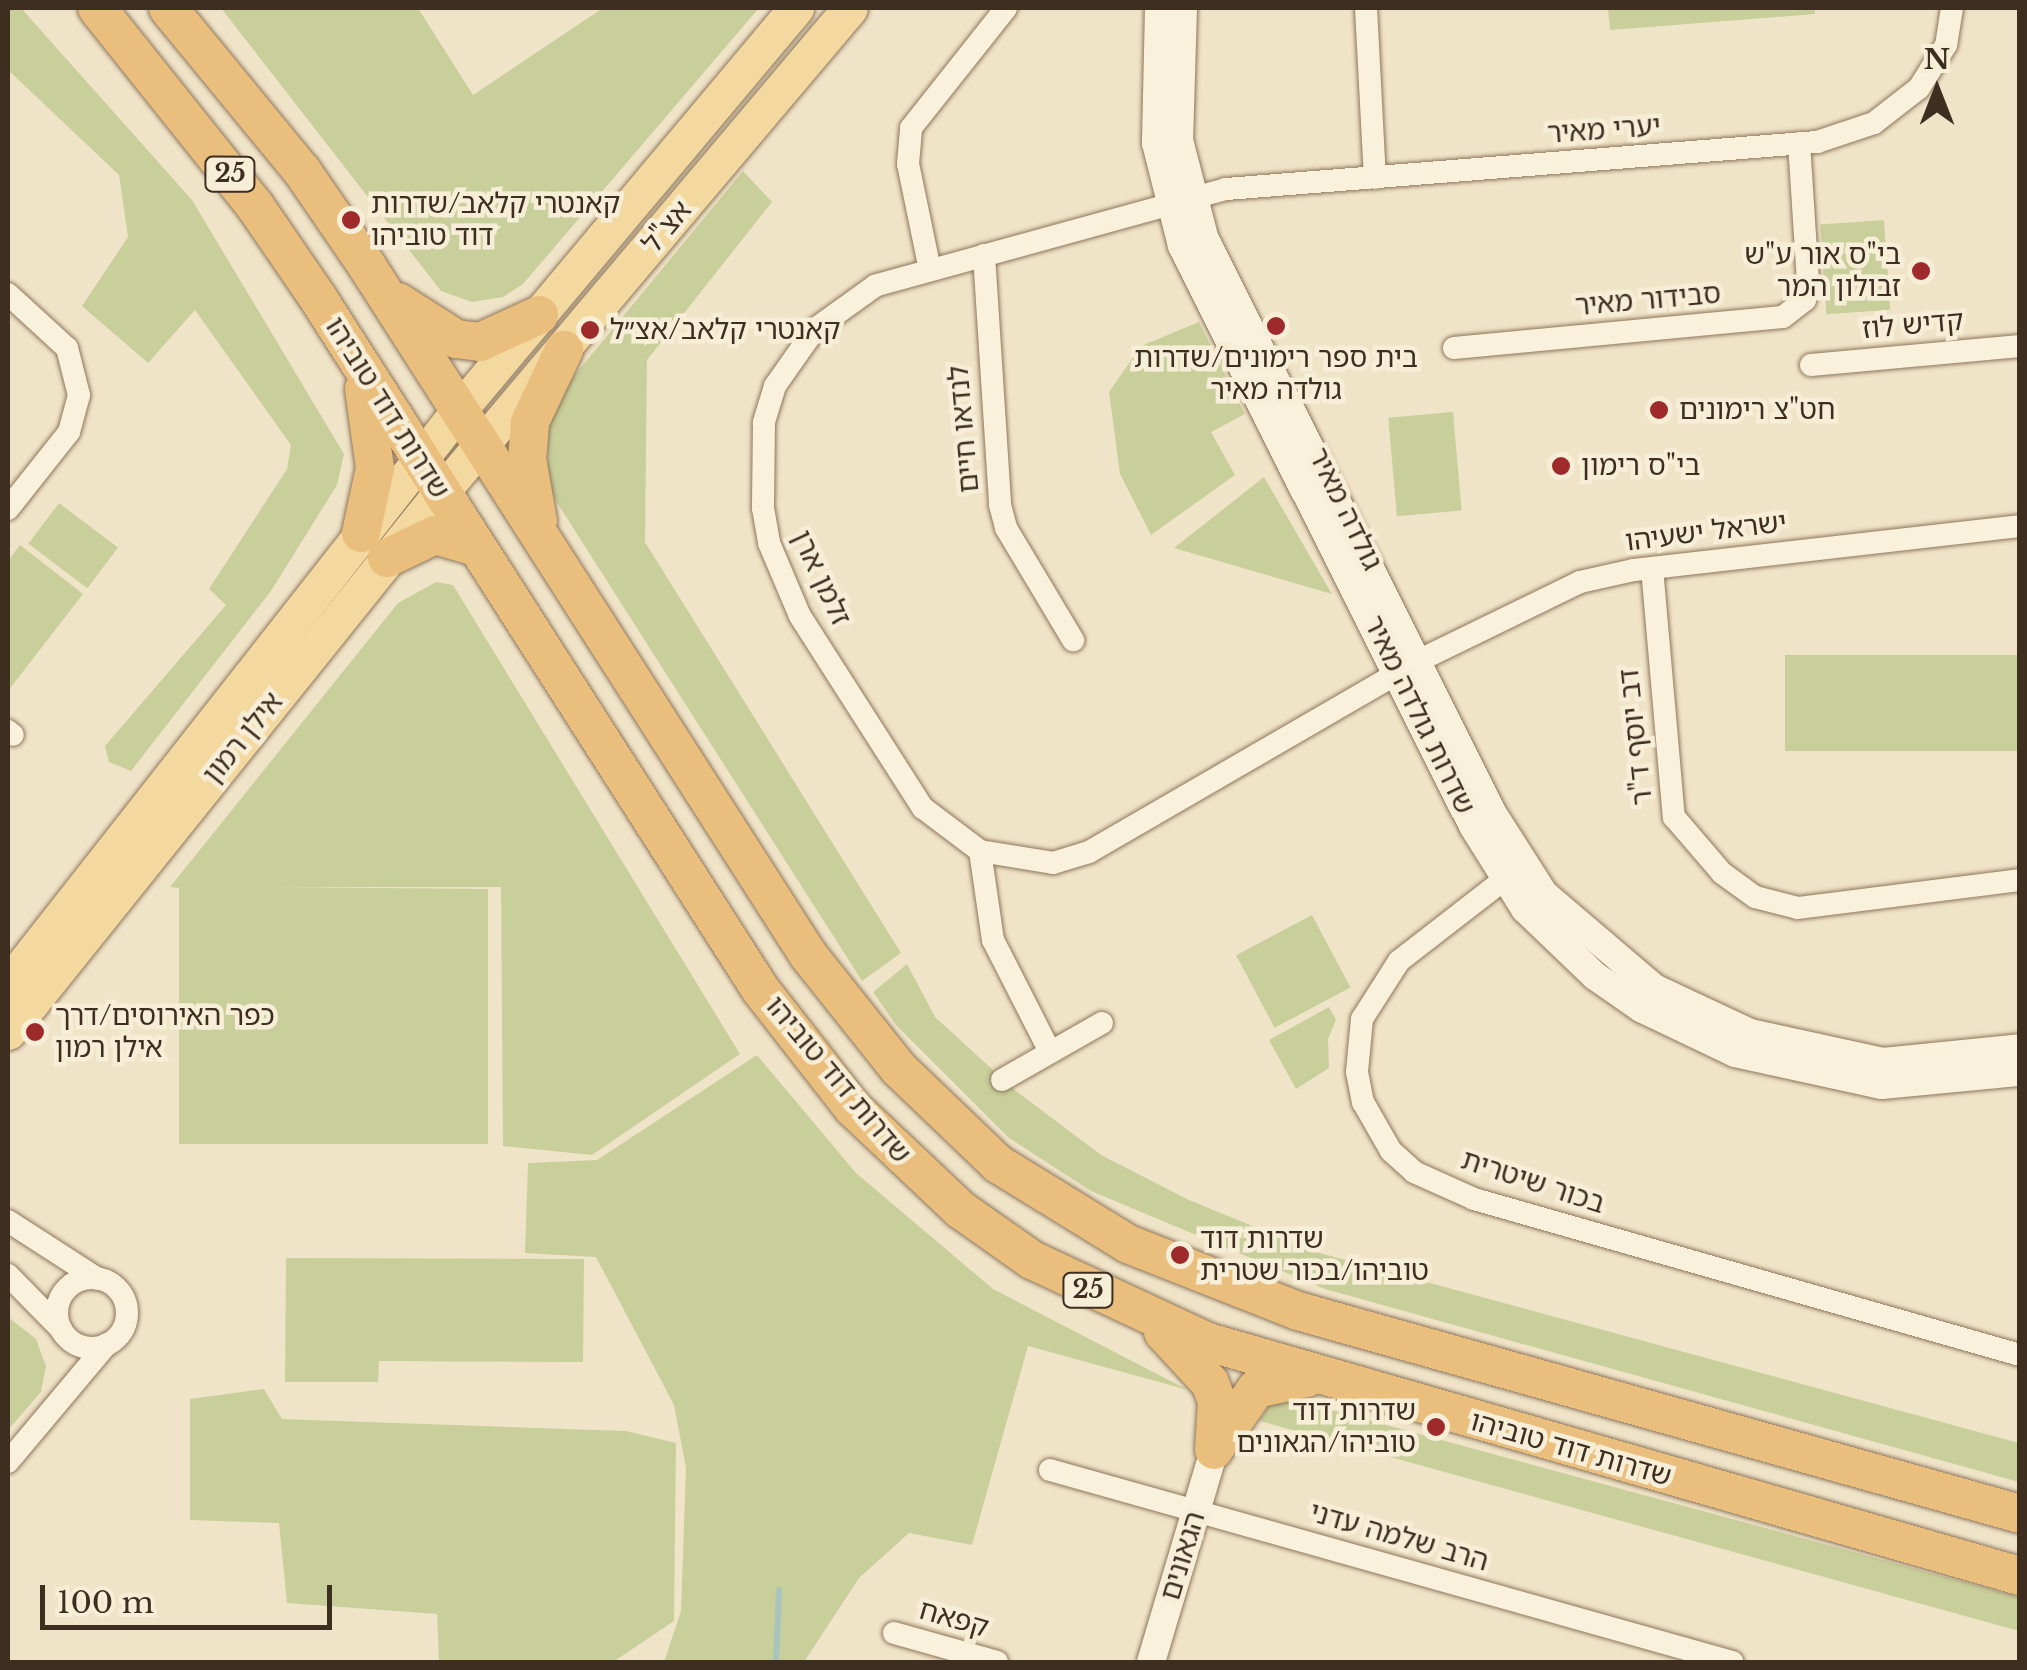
<!DOCTYPE html>
<meta charset="utf-8">
<style>
body{margin:0}
#map{position:relative;width:2027px;height:1670px;overflow:hidden;background:#f0e4c8;font-family:"Libre Baskerville","Noto Sans Hebrew",serif}
div>[style]{position:absolute}
.green>*{inset:0;background:#c9cf9b;transform-origin:0 0}
.stream>*{height:6px;margin:-3px;padding:0 3px;transform-origin:3px;border-radius:3px;background:#a9c4bc}
.roads{filter:drop-shadow(0 0 2px #8d765c) drop-shadow(0 0 2px #8d765c)}
.minor>*{height:22px;margin:-11px;padding:0 11px;transform-origin:11px;border-radius:11px;background:#faf1dc}
.minor>.ring{margin:-11px;padding:0;box-sizing:content-box;background:none;border:22px solid #faf1dc;border-radius:50%}
.tertiary>*{height:28px;margin:-14px;padding:0 14px;transform-origin:14px;border-radius:14px;background:#faf1dc}
.primary>*{height:35px;margin:-17.5px;padding:0 17.5px;transform-origin:17.5px;border-radius:17.5px;background:#f3d9a0}
.trunk>*{height:38px;margin:-19px;padding:0 19px;transform-origin:19px;border-radius:19px;background:#eabe7c}
.dots>*{width:28px;height:28px;translate:-50% -50%;box-sizing:border-box;border:5px solid #f7eed8;border-radius:50%}
span{translate:-50% -50%;white-space:nowrap;text-align:center;line-height:1.15;-webkit-text-stroke:9px #f7eed8;paint-order:stroke}
.shield-label span{padding:2px 8px;background:#f7eed8;border:2px solid;border-radius:8px;-webkit-text-stroke-width:0}
.shield-label{font-size:25px;color:#3d2e20;font-weight:700}
.street-label{font-size:28px;color:#3d2e20}
.poi-label{font-size:28px;color:#3d2e20}
.left{translate:0 -50%;text-align:left}
.right{translate:-100% -50%;text-align:right}
.frame{position:absolute;inset:0;border:10px solid #3d2e20;pointer-events:none}
.north{position:absolute;left:1887px;top:40px;width:100px;height:100px;-webkit-text-stroke:8px #f7eed8;paint-order:stroke;rotate:0deg;font-size:28px;font-weight:700;line-height:40px;text-align:center;color:#3d2e20}
.north::after{content:'';display:block;margin:auto;width:35px;height:45px;background:#3d2e20;clip-path:polygon(50% 0,100% 100%,50% 72%,0 100%)}
.scale{position:absolute;left:40px;top:1585px;width:292px;height:45px;box-sizing:border-box;border:5px solid #3d2e20;border-top:0;padding-left:12px;font-size:30px;line-height:35px;white-space:nowrap;color:#3d2e20;-webkit-text-stroke:8px #f7eed8;paint-order:stroke}
</style>
<div id="map">
<div class="green">
<div style="clip-path:polygon(8px 8px,21px 8px,192px 200px,344px 454px,337px 485px,271px 591px,131px 771px,109px 762px,105px 746px,226px 605px,209px 589px,287px 469px,291px 445px,195px 310px,148px 363px,82px 306px,128px 237px,119px 175px,8px 70px)"></div>
<div style="clip-path:polygon(221px 8px,418px 8px,473px 95px,603px 8px,759px 8px,523px 284px,503px 297px,472px 302px,441px 291px)"></div>
<div style="clip-path:polygon(1608px 8px,1815px 8px,1815px 14px,1610px 30px)"></div>
<div style="clip-path:polygon(743px 171px,772px 202px,647px 360px,645px 542px,901px 953px,862px 981px,554px 498px,548px 468px,548px 422px,568px 383px)"></div>
<div style="left:1884px;top:220px;width:90px;height:64px;rotate:86deg"></div>
<div style="clip-path:polygon(1199px 322px,1245px 414px,1211px 432px,1235px 475px,1151px 535px,1120px 474px,1109px 392px,1141px 346px)"></div>
<div style="left:1453px;top:412px;width:99px;height:65px;rotate:85deg"></div>
<div style="clip-path:polygon(1264px 477px,1332px 594px,1174px 548px)"></div>
<div style="left:59px;top:503px;width:74px;height:51px;rotate:37deg"></div>
<div style="clip-path:polygon(20px 545px,83px 594px,8px 691px,8px 561px)"></div>
<div style="clip-path:polygon(436px 582px,453px 585px,740px 1054px,592px 1155px,503px 1146px,501px 887px,274px 887px,488px 889px,488px 1144px,179px 1144px,179px 888px,170px 887px,398px 603px)"></div>
<div style="left:2019px;top:655px;width:96px;height:234px;rotate:90deg"></div>
<div style="left:1312px;top:915px;width:82px;height:86px;rotate:62deg"></div>
<div style="clip-path:polygon(907px 964px,935px 1017px,1016px 1091px,1101px 1155px,1189px 1200px,1316px 1252px,2019px 1443px,2019px 1482px,1325px 1289px,1091px 1191px,1009px 1138px,896px 1025px,873px 992px)"></div>
<div style="clip-path:polygon(1329px 1007px,1336px 1020px,1328px 1039px,1329px 1068px,1296px 1089px,1269px 1040px)"></div>
<div style="clip-path:polygon(757px 1055px,856px 1173px,993px 1289px,1188px 1390px,1028px 1346px,972px 1545px,909px 1533px,859px 1578px,804px 1662px,664px 1662px,681px 1611px,686px 1468px,674px 1405px,596px 1257px,525px 1253px,528px 1163px,597px 1160px)"></div>
<div style="clip-path:polygon(286px 1258px,584px 1259px,583px 1362px,379px 1361px,378px 1382px,285px 1382px)"></div>
<div style="clip-path:polygon(8px 1317px,36px 1339px,46px 1366px,41px 1392px,8px 1430px)"></div>
<div style="clip-path:polygon(264px 1389px,282px 1419px,626px 1431px,676px 1443px,674px 1621px,613px 1662px,439px 1662px,437px 1614px,287px 1603px,279px 1523px,190px 1520px,190px 1399px)"></div>
<div style="clip-path:polygon(1287px 1398px,2019px 1597px,2019px 1631px,1260px 1421px,1271px 1402px)"></div>
</div>
<div class="stream">
<div style="left:776px;top:1662px;width:72px;rotate:-87.6deg"></div>
</div>
<div class="roads">
<div class="minor">
<div style="left:1366px;top:8px;width:170px;rotate:87deg"></div>
<div style="left:1952px;top:8px;width:37px;rotate:99deg"></div>
<div style="left:1946px;top:45px;width:51px;rotate:122.1deg"></div>
<div style="left:1919px;top:88px;width:57px;rotate:142.1deg"></div>
<div style="left:1874px;top:123px;width:60px;rotate:161.6deg"></div>
<div style="left:1817px;top:142px;width:593px;rotate:175.45deg"></div>
<div style="left:1226px;top:189px;width:364px;rotate:164.6deg"></div>
<div style="left:875px;top:286px;width:74px;rotate:144.4deg"></div>
<div style="left:815px;top:329px;width:70px;rotate:125.1deg"></div>
<div style="left:775px;top:386px;width:39px;rotate:107deg"></div>
<div style="left:764px;top:423px;width:85px;rotate:90.7deg"></div>
<div style="left:763px;top:508px;width:36px;rotate:80deg"></div>
<div style="left:769px;top:543px;width:79px;rotate:67deg"></div>
<div style="left:800px;top:616px;width:228px;rotate:57.4deg"></div>
<div style="left:923px;top:808px;width:71px;rotate:37deg"></div>
<div style="left:980px;top:851px;width:74px;rotate:9.3deg"></div>
<div style="left:1053px;top:863px;width:38px;rotate:-17deg"></div>
<div style="left:1089px;top:852px;width:380px;rotate:-30.1deg"></div>
<div style="left:1418px;top:661px;width:180px;rotate:-26deg"></div>
<div style="left:1580px;top:582px;width:55px;rotate:-12.5deg"></div>
<div style="left:1634px;top:570px;width:388px;rotate:-6.5deg"></div>
<div style="left:984px;top:255px;width:251px;rotate:86.3deg"></div>
<div style="left:1000px;top:505px;width:24px;rotate:75deg"></div>
<div style="left:1006px;top:528px;width:131px;rotate:59.1deg"></div>
<div style="left:930px;top:270px;width:108px;rotate:-101.7deg"></div>
<div style="left:908px;top:164px;width:36px;rotate:-85deg"></div>
<div style="left:911px;top:128px;width:153px;rotate:-51.6deg"></div>
<div style="left:8px;top:294px;width:80px;rotate:42.5deg"></div>
<div style="left:67px;top:348px;width:49px;rotate:75.7deg"></div>
<div style="left:79px;top:395px;width:38px;rotate:105deg"></div>
<div style="left:69px;top:432px;width:98px;rotate:128.4deg"></div>
<div style="left:1454px;top:348px;width:330px;rotate:-5.4deg"></div>
<div style="left:1783px;top:317px;width:28px;rotate:-38deg"></div>
<div style="left:1805px;top:300px;width:18px;rotate:-81deg"></div>
<div style="left:1808px;top:282px;width:139px;rotate:-93.7deg"></div>
<div style="left:1811px;top:365px;width:210px;rotate:-5.2deg"></div>
<div style="left:1652px;top:568px;width:250px;rotate:85deg"></div>
<div style="left:1674px;top:817px;width:74px;rotate:49.4deg"></div>
<div style="left:1722px;top:873px;width:41px;rotate:36deg"></div>
<div style="left:1755px;top:897px;width:44px;rotate:14.3deg"></div>
<div style="left:1798px;top:908px;width:224px;rotate:-7.2deg"></div>
<div style="left:8px;top:731px;width:6px;rotate:39deg"></div>
<div style="left:980px;top:851px;width:90px;rotate:81.7deg"></div>
<div style="left:993px;top:940px;width:126px;rotate:63deg"></div>
<div style="left:1519px;top:868px;width:152px;rotate:142.2deg"></div>
<div style="left:1399px;top:961px;width:69px;rotate:122.5deg"></div>
<div style="left:1362px;top:1019px;width:53px;rotate:95.4deg"></div>
<div style="left:1357px;top:1072px;width:31px;rotate:79deg"></div>
<div style="left:1363px;top:1102px;width:56px;rotate:60.3deg"></div>
<div style="left:1391px;top:1151px;width:31px;rotate:42deg"></div>
<div style="left:1414px;top:1172px;width:66px;rotate:24.2deg"></div>
<div style="left:1474px;top:1199px;width:568px;rotate:15.95deg"></div>
<div style="left:1002px;top:1080px;width:115px;rotate:-29.7deg"></div>
<div style="left:8px;top:1221px;width:107px;rotate:32.8deg"></div>
<div style="left:8px;top:1275px;width:76px;rotate:45.5deg"></div>
<div class="ring" style="left:57px;top:1278px;width:48px;height:48px"></div>
<div style="left:8px;top:1462px;width:154px;rotate:-50deg"></div>
<div style="left:1050px;top:1470px;width:709px;rotate:15.72deg"></div>
<div style="left:894px;top:1633px;width:107px;rotate:15.7deg"></div>
</div>
<div class="tertiary">
<div style="left:1159px;top:8px;width:135px;rotate:91.3deg"></div>
<div style="left:1156px;top:143px;width:106px;rotate:75.8deg"></div>
<div style="left:1182px;top:246px;width:649px;rotate:63.36deg"></div>
<div style="left:1473px;top:826px;width:98px;rotate:57.9deg"></div>
<div style="left:1525px;top:909px;width:97px;rotate:43.7deg"></div>
<div style="left:1595px;top:976px;width:56px;rotate:34.8deg"></div>
<div style="left:1641px;top:1008px;width:104px;rotate:25.6deg"></div>
<div style="left:1735px;top:1053px;width:150px;rotate:12.3deg"></div>
<div style="left:1882px;top:1085px;width:139px;rotate:-5.4deg"></div>
<div style="left:1183px;top:8px;width:132px;rotate:91.7deg"></div>
<div style="left:1179px;top:140px;width:100px;rotate:75.5deg"></div>
<div style="left:1204px;top:237px;width:645px;rotate:63.4deg"></div>
<div style="left:1493px;top:814px;width:95px;rotate:57.5deg"></div>
<div style="left:1544px;top:894px;width:145px;rotate:40.5deg"></div>
<div style="left:1654px;top:988px;width:106px;rotate:25.1deg"></div>
<div style="left:1750px;top:1033px;width:136px;rotate:12.3deg"></div>
<div style="left:1883px;top:1062px;width:138px;rotate:-5.8deg"></div>
<div style="left:1151px;top:1662px;width:221px;rotate:-73.4deg"></div>
</div>
<div class="primary">
<div style="left:8px;top:984px;width:730px;rotate:-51.84deg"></div>
<div style="left:459px;top:410px;width:525px;rotate:-50.03deg"></div>
<div style="left:8px;top:1032px;width:679px;rotate:-51.27deg"></div>
<div style="left:433px;top:502px;width:646px;rotate:-49.83deg"></div>
</div>
<div class="trunk">
<div style="left:97px;top:8px;width:253px;rotate:51.4deg"></div>
<div style="left:255px;top:206px;width:112px;rotate:55.6deg"></div>
<div style="left:318px;top:298px;width:820px;rotate:57.39deg"></div>
<div style="left:760px;top:989px;width:151px;rotate:52deg"></div>
<div style="left:853px;top:1108px;width:149px;rotate:43.4deg"></div>
<div style="left:961px;top:1210px;width:87px;rotate:35.2deg"></div>
<div style="left:1032px;top:1260px;width:194px;rotate:25deg"></div>
<div style="left:1208px;top:1342px;width:845px;rotate:16.08deg"></div>
<div style="left:168px;top:8px;width:211px;rotate:50.6deg"></div>
<div style="left:302px;top:171px;width:115px;rotate:55.6deg"></div>
<div style="left:367px;top:266px;width:819px;rotate:57.36deg"></div>
<div style="left:809px;top:956px;width:143px;rotate:51.5deg"></div>
<div style="left:898px;top:1068px;width:139px;rotate:43.8deg"></div>
<div style="left:998px;top:1164px;width:153px;rotate:31.6deg"></div>
<div style="left:1128px;top:1244px;width:183px;rotate:21.5deg"></div>
<div style="left:1298px;top:1311px;width:750px;rotate:15.7deg"></div>
<div style="left:398px;top:302px;width:69px;rotate:32.5deg"></div>
<div style="left:456px;top:339px;width:24px;rotate:7deg"></div>
<div style="left:480px;top:342px;width:65px;rotate:-24.6deg"></div>
<div style="left:538px;top:521px;width:63px;rotate:-100.1deg"></div>
<div style="left:527px;top:459px;width:37px;rotate:-85deg"></div>
<div style="left:530px;top:422px;width:80px;rotate:-64.7deg"></div>
<div style="left:361px;top:533px;width:66px;rotate:-77.8deg"></div>
<div style="left:375px;top:468px;width:80px;rotate:-97.9deg"></div>
<div style="left:387px;top:558px;width:53px;rotate:-25.6deg"></div>
<div style="left:435px;top:535px;width:43px;rotate:16.3deg"></div>
<div style="left:1163px;top:1332px;width:69px;rotate:47.3deg"></div>
<div style="left:1210px;top:1383px;width:19px;rotate:69deg"></div>
<div style="left:1217px;top:1401px;width:49px;rotate:93.5deg"></div>
<div style="left:1218px;top:1444px;width:67px;rotate:-55.4deg"></div>
<div style="left:1256px;top:1389px;width:52px;rotate:-12.2deg"></div>
</div>
</div>
<div class="dots">
<div style="left:351px;top:220px;background:#9e2a2b"></div>
<div style="left:1921px;top:271px;background:#9e2a2b"></div>
<div style="left:1276px;top:326px;background:#9e2a2b"></div>
<div style="left:590px;top:330px;background:#9e2a2b"></div>
<div style="left:1659px;top:410px;background:#9e2a2b"></div>
<div style="left:1561px;top:466px;background:#9e2a2b"></div>
<div style="left:35px;top:1032px;background:#9e2a2b"></div>
<div style="left:1180px;top:1255px;background:#9e2a2b"></div>
<div style="left:1436px;top:1427px;background:#9e2a2b"></div>
</div>
<div class="shield-label">
<span style="left:230px;top:174px">25</span>
<span style="left:1088px;top:1290px">25</span>
</div>
<div class="street-label">
<span style="left:1604px;top:130px;rotate:-4deg">יערי מאיר</span>
<span style="left:667px;top:227px;rotate:-50deg">אצ"ל</span>
<span style="left:1648px;top:300px;rotate:-5deg">סבידור מאיר</span>
<span style="left:1913px;top:325px;rotate:-5deg">קדיש לוז</span>
<span style="left:387px;top:408px;rotate:58deg">שדרות דוד טוביהו</span>
<span style="left:964px;top:429px;rotate:-95deg">לנדאו חיים</span>
<span style="left:1345px;top:509px;rotate:64deg">גולדה מאיר</span>
<span style="left:1706px;top:532px;rotate:-7deg">ישראל ישעיהו</span>
<span style="left:821px;top:578px;rotate:65deg">זלמן ארן</span>
<span style="left:1419px;top:715px;rotate:64deg">שדרות גולדה מאיר</span>
<span style="left:1636px;top:737px;rotate:-96deg">דב יוסף ד"ר</span>
<span style="left:243px;top:738px;rotate:-51deg">אילן רמון</span>
<span style="left:838px;top:1080px;rotate:50deg">שדרות דוד טוביהו</span>
<span style="left:1533px;top:1182px;rotate:18deg">בכור שיטרית</span>
<span style="left:1571px;top:1449px;rotate:16deg">שדרות דוד טוביהו</span>
<span style="left:1399px;top:1537px;rotate:16deg">הרב שלמה עדני</span>
<span style="left:1183px;top:1556px;rotate:-73deg">הגאונים</span>
<span style="left:954px;top:1619px;rotate:16deg">קפאח</span>
</div>
<div class="poi-label">
<span class="left" style="left:371px;top:220px">קאנטרי קלאב/שדרות<br>דוד טוביהו</span>
<span class="right" style="left:1901px;top:271px">בי"ס אור ע"ש<br>זבולון המר</span>
<span class="left" style="left:610px;top:330px">קאנטרי קלאב/אצ״ל</span>
<span style="left:1276px;top:374px">בית ספר רימונים/שדרות<br>גולדה מאיר</span>
<span class="left" style="left:1679px;top:410px">חט"צ רימונים</span>
<span class="left" style="left:1581px;top:466px">בי"ס רימון</span>
<span class="left" style="left:55px;top:1032px">כפר האירוסים/דרך<br>אילן רמון</span>
<span class="left" style="left:1200px;top:1255px">שדרות דוד<br>טוביהו/בכור שטרית</span>
<span class="right" style="left:1416px;top:1427px">שדרות דוד<br>טוביהו/הגאונים</span>
</div>
<div class="frame"></div>
<div class="north">N</div>
<div class="scale">100 m</div>
</div>
